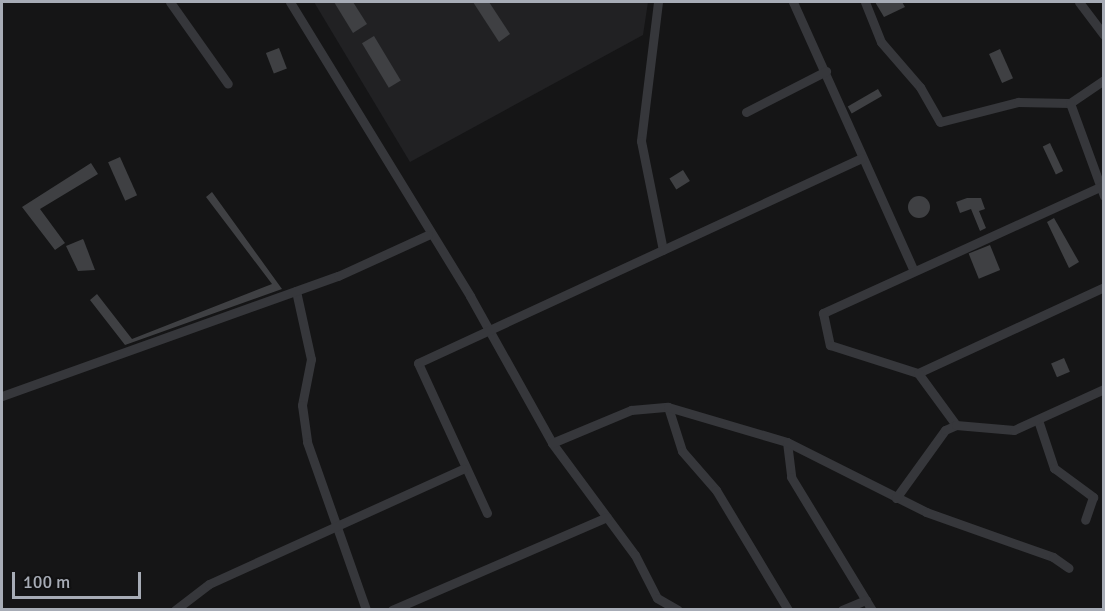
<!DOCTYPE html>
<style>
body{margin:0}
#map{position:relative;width:1105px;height:611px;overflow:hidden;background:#151516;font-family:Signika,sans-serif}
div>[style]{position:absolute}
.built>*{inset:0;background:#212123}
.building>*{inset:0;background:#3f4043;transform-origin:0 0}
.round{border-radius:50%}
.minor>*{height:9px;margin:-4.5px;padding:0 4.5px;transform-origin:4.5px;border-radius:4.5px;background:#36373b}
span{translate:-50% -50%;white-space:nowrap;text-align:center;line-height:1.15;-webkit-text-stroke:4.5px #101011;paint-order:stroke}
.frame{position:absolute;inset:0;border:3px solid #a7acb6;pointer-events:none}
.scale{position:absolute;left:12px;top:572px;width:129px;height:27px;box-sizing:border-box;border:3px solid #a7acb6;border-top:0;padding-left:8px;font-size:18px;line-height:21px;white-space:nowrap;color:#a7acb6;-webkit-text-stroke:4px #101011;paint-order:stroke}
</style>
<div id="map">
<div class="built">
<div style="clip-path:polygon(314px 2px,648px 2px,643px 35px,410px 162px)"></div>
</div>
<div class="building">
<div style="clip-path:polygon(334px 2px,353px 2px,367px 24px,353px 33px)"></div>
<div style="clip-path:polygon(473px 2px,489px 2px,510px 34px,499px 42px)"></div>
<div style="clip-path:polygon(875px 2px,902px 2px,905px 7px,884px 17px)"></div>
<div style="left:374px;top:36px;width:52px;height:14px;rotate:59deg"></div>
<div style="left:279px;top:48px;width:22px;height:14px;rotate:69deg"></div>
<div style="left:1000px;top:49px;width:32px;height:12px;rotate:66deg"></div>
<div style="left:878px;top:89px;width:8px;height:35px;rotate:60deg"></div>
<div style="left:1050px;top:143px;width:31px;height:8px;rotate:65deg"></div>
<div style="left:120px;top:157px;width:42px;height:13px;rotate:66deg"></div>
<div style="clip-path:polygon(91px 163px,98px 174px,40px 209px,65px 243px,55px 250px,22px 207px)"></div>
<div style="left:683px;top:170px;width:13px;height:16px;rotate:58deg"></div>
<div style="clip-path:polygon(212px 192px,282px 289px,125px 345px,90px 300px,97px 294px,132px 339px,272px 284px,206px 197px)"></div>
<div class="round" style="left:908px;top:196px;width:22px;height:22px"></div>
<div style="clip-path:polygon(967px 198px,981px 198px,985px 209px,979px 211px,986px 228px,980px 231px,971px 209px,960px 213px,956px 202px)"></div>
<div style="clip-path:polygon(1054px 218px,1079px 262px,1069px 268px,1047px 222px)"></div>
<div style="clip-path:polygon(83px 239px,84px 241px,95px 270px,78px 271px,66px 246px)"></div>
<div style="left:990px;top:245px;width:27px;height:23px;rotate:68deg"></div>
<div style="left:1064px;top:358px;width:15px;height:14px;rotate:67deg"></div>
</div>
<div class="minor">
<div style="left:170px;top:2px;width:100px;rotate:54.7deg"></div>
<div style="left:290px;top:2px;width:345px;rotate:58.5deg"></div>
<div style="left:470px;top:296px;width:168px;rotate:60.8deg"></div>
<div style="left:552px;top:443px;width:139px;rotate:53.5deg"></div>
<div style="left:635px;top:555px;width:48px;rotate:62.9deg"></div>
<div style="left:657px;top:598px;width:24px;rotate:30deg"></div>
<div style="left:658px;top:2px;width:140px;rotate:97deg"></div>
<div style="left:641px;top:141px;width:111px;rotate:78.6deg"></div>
<div style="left:793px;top:2px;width:293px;rotate:65.8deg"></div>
<div style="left:865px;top:2px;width:43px;rotate:68.2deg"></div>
<div style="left:881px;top:42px;width:60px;rotate:49.1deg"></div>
<div style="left:920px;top:87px;width:40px;rotate:60.3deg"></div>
<div style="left:940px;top:122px;width:81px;rotate:-14.4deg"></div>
<div style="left:1018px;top:102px;width:52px;rotate:1.1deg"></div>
<div style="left:1070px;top:103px;width:41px;rotate:-34.1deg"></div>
<div style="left:1079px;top:2px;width:41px;rotate:52.9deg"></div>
<div style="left:1070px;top:103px;width:99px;rotate:69.9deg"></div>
<div style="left:746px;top:112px;width:90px;rotate:-27.1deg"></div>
<div style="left:1104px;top:185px;width:309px;rotate:155.5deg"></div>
<div style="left:823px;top:313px;width:33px;rotate:78deg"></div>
<div style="left:830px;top:345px;width:92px;rotate:17.7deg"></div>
<div style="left:918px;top:373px;width:205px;rotate:-24.8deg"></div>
<div style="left:296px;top:291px;width:70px;rotate:77.6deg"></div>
<div style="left:311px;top:359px;width:47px;rotate:101.1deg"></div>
<div style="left:302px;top:405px;width:37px;rotate:82deg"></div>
<div style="left:307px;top:442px;width:178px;rotate:70.6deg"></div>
<div style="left:918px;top:373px;width:64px;rotate:53.8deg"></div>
<div style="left:2px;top:396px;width:357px;rotate:-19.7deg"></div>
<div style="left:338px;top:276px;width:99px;rotate:-24.5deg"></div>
<div style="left:668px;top:407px;width:46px;rotate:72.3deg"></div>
<div style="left:682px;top:451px;width:52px;rotate:48.9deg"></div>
<div style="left:716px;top:490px;width:140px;rotate:59deg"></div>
<div style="left:1038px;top:420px;width:51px;rotate:71.6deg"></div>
<div style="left:1054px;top:468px;width:49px;rotate:36.6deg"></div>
<div style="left:1093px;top:497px;width:24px;rotate:109deg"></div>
<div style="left:787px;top:442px;width:35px;rotate:83deg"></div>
<div style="left:791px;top:477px;width:156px;rotate:58.7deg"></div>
<div style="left:552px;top:443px;width:86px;rotate:-22.7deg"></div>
<div style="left:631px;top:410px;width:37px;rotate:-5deg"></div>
<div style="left:668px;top:407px;width:124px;rotate:16.4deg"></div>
<div style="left:787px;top:442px;width:156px;rotate:26.7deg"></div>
<div style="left:926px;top:512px;width:135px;rotate:19.5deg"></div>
<div style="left:1053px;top:557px;width:19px;rotate:35deg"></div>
<div style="left:896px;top:498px;width:84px;rotate:-54.2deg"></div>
<div style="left:945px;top:430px;width:12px;rotate:-24deg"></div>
<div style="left:956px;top:425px;width:58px;rotate:4.9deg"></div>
<div style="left:1014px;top:430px;width:99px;rotate:-24.5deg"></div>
<div style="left:487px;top:513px;width:165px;rotate:-114.7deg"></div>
<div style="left:418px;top:363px;width:489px;rotate:-24.8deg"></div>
<div style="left:175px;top:610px;width:43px;rotate:-37.4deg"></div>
<div style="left:209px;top:584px;width:279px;rotate:-24.4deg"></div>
<div style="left:392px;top:610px;width:234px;rotate:-23.4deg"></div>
<div style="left:842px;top:610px;width:26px;rotate:-23deg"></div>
</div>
<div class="frame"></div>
<div class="scale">100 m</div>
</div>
